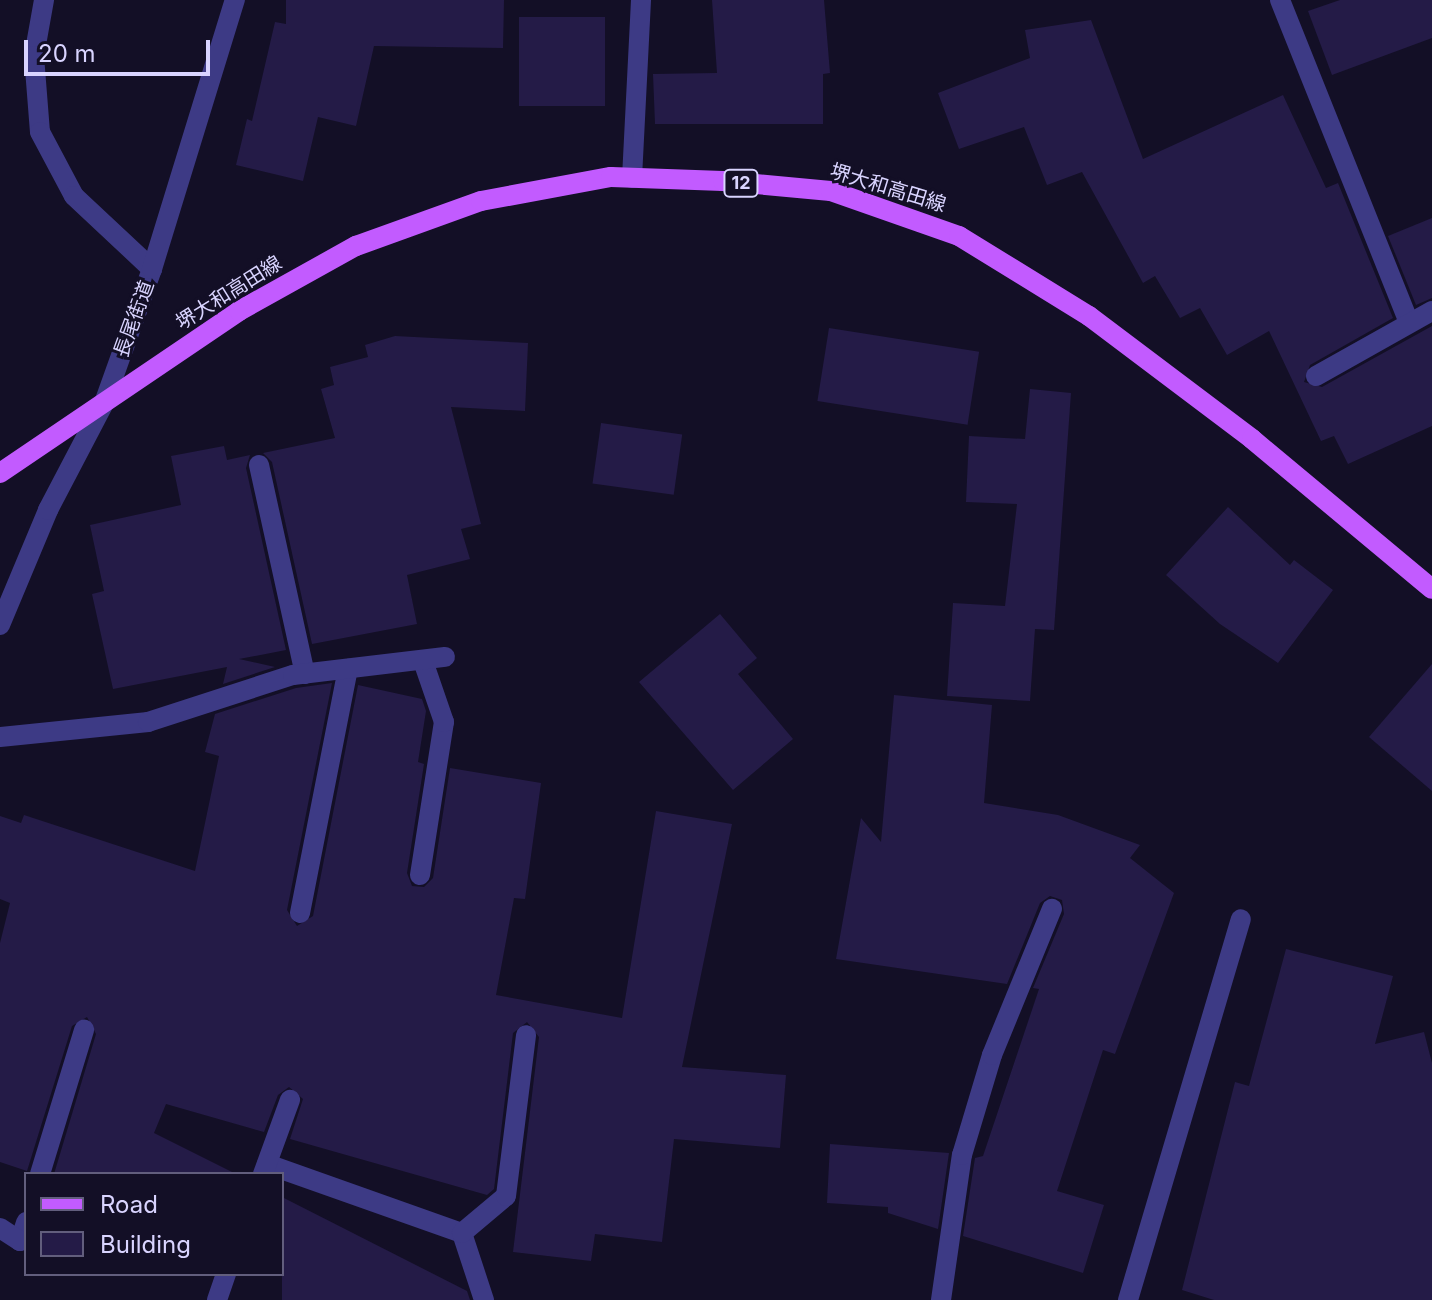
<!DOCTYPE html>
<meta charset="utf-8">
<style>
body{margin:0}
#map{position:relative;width:1432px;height:1300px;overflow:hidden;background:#130f26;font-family:Inter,"Noto Sans JP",sans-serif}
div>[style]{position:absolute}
.building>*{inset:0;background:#241b47;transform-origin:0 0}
.service>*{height:20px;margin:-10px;padding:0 10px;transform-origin:10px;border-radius:10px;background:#3d3a85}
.minor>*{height:20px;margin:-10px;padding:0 10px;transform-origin:10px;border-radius:10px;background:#3d3a85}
.primary>*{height:20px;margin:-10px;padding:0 10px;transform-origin:10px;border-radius:10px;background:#c25bff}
span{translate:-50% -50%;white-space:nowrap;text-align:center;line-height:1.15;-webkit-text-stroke:6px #130f26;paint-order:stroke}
.shield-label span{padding:2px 6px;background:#130f26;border:2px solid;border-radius:6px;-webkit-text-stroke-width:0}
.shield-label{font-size:18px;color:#d9d4ff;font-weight:700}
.street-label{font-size:20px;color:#d9d4ff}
.legend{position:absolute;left:24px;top:1172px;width:260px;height:104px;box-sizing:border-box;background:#130f26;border:2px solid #625e7d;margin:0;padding:10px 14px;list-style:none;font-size:24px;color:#d9d4ff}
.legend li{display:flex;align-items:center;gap:16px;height:40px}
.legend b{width:40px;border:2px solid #625e7d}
.scale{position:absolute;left:24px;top:40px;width:186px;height:36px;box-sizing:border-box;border:4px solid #d9d4ff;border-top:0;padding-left:10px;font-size:24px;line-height:28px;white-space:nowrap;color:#d9d4ff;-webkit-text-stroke:6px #130f26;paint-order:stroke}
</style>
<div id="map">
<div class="building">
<div style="clip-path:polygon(286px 0,504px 0,503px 48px,374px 46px,356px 126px,318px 117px,303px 181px,236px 165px,247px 119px,252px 121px,275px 22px,286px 24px)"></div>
<div style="clip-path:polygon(712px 0,824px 0,830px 73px,823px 74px,823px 124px,655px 124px,653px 74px,717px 73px)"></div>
<div style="clip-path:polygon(1340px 0,1432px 0,1432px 38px,1332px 75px,1308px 11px)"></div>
<div style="left:519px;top:17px;width:86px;height:89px"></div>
<div style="clip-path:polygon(1091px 20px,1143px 159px,1283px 95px,1326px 188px,1338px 183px,1393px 318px,1310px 365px,1304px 382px,1322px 387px,1432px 326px,1432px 426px,1348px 464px,1334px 436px,1321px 441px,1269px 331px,1227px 355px,1200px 308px,1180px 318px,1155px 276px,1143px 283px,1082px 172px,1047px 185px,1024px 127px,959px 149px,938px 93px,1030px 58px,1025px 30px)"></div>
<div style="clip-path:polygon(1432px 218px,1432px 298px,1416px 305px,1388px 236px)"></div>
<div style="left:829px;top:328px;width:152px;height:74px;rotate:9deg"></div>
<div style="clip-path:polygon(395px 336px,528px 343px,525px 411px,451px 407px,481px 524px,461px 529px,470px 559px,407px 575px,417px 624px,312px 644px,272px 462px,263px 453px,335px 438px,321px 389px,334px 385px,330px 367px,368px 357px,365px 345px)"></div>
<div style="clip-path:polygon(1030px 389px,1071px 393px,1054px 630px,1035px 629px,1030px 701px,947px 696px,953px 603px,1005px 606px,1017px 504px,966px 502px,969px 436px,1025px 439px)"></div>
<div style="left:601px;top:423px;width:82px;height:61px;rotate:8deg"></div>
<div style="clip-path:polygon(224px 446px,227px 460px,250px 455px,246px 468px,286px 650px,239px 659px,275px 667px,223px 684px,227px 667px,113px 689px,92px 594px,104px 591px,90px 525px,181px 505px,171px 456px)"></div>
<div style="clip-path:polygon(1228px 507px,1290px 565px,1294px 560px,1333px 590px,1278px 663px,1220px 624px,1166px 575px)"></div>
<div style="clip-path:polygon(720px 614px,757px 658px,738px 674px,793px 739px,733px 790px,639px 682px)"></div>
<div style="clip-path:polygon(1432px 664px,1432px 791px,1369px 737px)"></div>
<div style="clip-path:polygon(332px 683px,287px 910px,297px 926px,313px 916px,358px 685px,422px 699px,426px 711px,418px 762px,424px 764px,407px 873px,412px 886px,424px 887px,433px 878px,450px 768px,541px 783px,525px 899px,514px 898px,496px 995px,622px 1018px,656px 811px,732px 824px,682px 1067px,786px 1075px,780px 1148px,674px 1139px,662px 1242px,595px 1234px,591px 1261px,513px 1252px,539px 1037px,527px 1022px,513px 1033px,494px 1189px,487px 1195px,290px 1139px,303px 1099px,289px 1087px,278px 1095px,264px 1132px,166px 1104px,154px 1133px,236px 1174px,54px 1174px,96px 1034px,87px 1017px,72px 1026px,27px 1171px,0 1162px,0 943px,10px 903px,0 899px,0 816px,21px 823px,24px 815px,195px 871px,219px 756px,205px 752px,215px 714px,296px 688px)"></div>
<div style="clip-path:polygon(894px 695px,992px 705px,984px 803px,1058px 815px,1140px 845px,1130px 858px,1174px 893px,1115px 1054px,1103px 1050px,1057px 1191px,1104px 1205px,1083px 1273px,963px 1236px,975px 1158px,983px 1156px,1039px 989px,1033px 988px,1064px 914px,1062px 900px,1050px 896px,1040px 903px,1007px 984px,836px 959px,861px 818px,881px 842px)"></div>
<div style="clip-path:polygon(1286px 949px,1393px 976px,1375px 1044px,1424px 1032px,1432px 1063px,1432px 1300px,1214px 1300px,1182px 1290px,1235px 1082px,1249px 1086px)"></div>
<div style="clip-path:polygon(830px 1144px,949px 1153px,938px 1229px,888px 1213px,888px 1207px,827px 1203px)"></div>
<div style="clip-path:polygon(282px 1197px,467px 1291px,470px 1300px,282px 1300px)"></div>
</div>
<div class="service">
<div style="left:1280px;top:0;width:347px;rotate:68.2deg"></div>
<div style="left:632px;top:178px;width:178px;rotate:-87.1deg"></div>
<div style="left:259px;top:465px;width:214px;rotate:77.6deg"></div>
<div style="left:420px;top:875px;width:155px;rotate:-81.1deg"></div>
<div style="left:444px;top:722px;width:65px;rotate:-109deg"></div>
<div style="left:300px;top:913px;width:249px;rotate:-78.9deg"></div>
<div style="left:40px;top:1174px;width:151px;rotate:-73deg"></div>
<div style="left:20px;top:1241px;width:20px;rotate:-72deg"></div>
</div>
<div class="minor">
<div style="left:44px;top:0;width:57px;rotate:100.1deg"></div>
<div style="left:34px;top:56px;width:76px;rotate:85.5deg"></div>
<div style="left:40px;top:132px;width:72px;rotate:62deg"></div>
<div style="left:74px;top:196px;width:107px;rotate:43.1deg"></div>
<div style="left:1316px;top:376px;width:133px;rotate:-29.3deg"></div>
<div style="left:0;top:625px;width:125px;rotate:-67.3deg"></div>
<div style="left:48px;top:510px;width:121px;rotate:-62.4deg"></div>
<div style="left:104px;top:403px;width:142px;rotate:-70.3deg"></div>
<div style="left:152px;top:269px;width:282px;rotate:-72.9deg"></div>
<div style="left:0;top:737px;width:149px;rotate:-5.8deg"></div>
<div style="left:148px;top:722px;width:152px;rotate:-18deg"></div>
<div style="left:293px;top:675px;width:153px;rotate:-6.8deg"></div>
<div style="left:267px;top:1164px;width:207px;rotate:19.5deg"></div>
<div style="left:263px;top:1174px;width:79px;rotate:-70deg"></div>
<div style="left:0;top:1228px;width:24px;rotate:33deg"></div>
<div style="left:217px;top:1300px;width:28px;rotate:-71deg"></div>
<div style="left:484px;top:1300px;width:71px;rotate:-108.2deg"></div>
<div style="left:462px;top:1233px;width:57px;rotate:-40.1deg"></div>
<div style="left:506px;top:1196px;width:162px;rotate:-82.9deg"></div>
<div style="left:941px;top:1300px;width:147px;rotate:-81.8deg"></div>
<div style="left:962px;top:1155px;width:104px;rotate:-73.3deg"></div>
<div style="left:992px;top:1055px;width:158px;rotate:-67.7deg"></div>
<div style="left:1128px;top:1300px;width:397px;rotate:-73.5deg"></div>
</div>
<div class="primary">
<div style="left:0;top:473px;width:289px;rotate:-34.1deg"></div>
<div style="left:239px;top:311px;width:134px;rotate:-29.1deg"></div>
<div style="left:356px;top:246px;width:133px;rotate:-19.8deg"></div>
<div style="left:481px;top:201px;width:132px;rotate:-10.5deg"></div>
<div style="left:611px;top:177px;width:112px;rotate:2deg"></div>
<div style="left:723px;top:181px;width:108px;rotate:5.3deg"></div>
<div style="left:831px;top:191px;width:136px;rotate:19.4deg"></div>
<div style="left:959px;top:236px;width:153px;rotate:31.6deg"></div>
<div style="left:1089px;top:316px;width:204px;rotate:37deg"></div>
<div style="left:1252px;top:439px;width:234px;rotate:39.8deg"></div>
</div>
<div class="shield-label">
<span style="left:741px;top:183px">12</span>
</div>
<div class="street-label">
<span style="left:888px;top:188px;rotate:17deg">堺大和高田線</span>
<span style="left:229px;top:293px;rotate:-32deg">堺大和高田線</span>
<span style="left:134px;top:319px;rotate:-70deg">長尾街道</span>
</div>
<ul class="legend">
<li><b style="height:10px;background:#c25bff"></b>Road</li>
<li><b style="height:22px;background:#241b47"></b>Building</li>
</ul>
<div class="scale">20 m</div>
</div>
